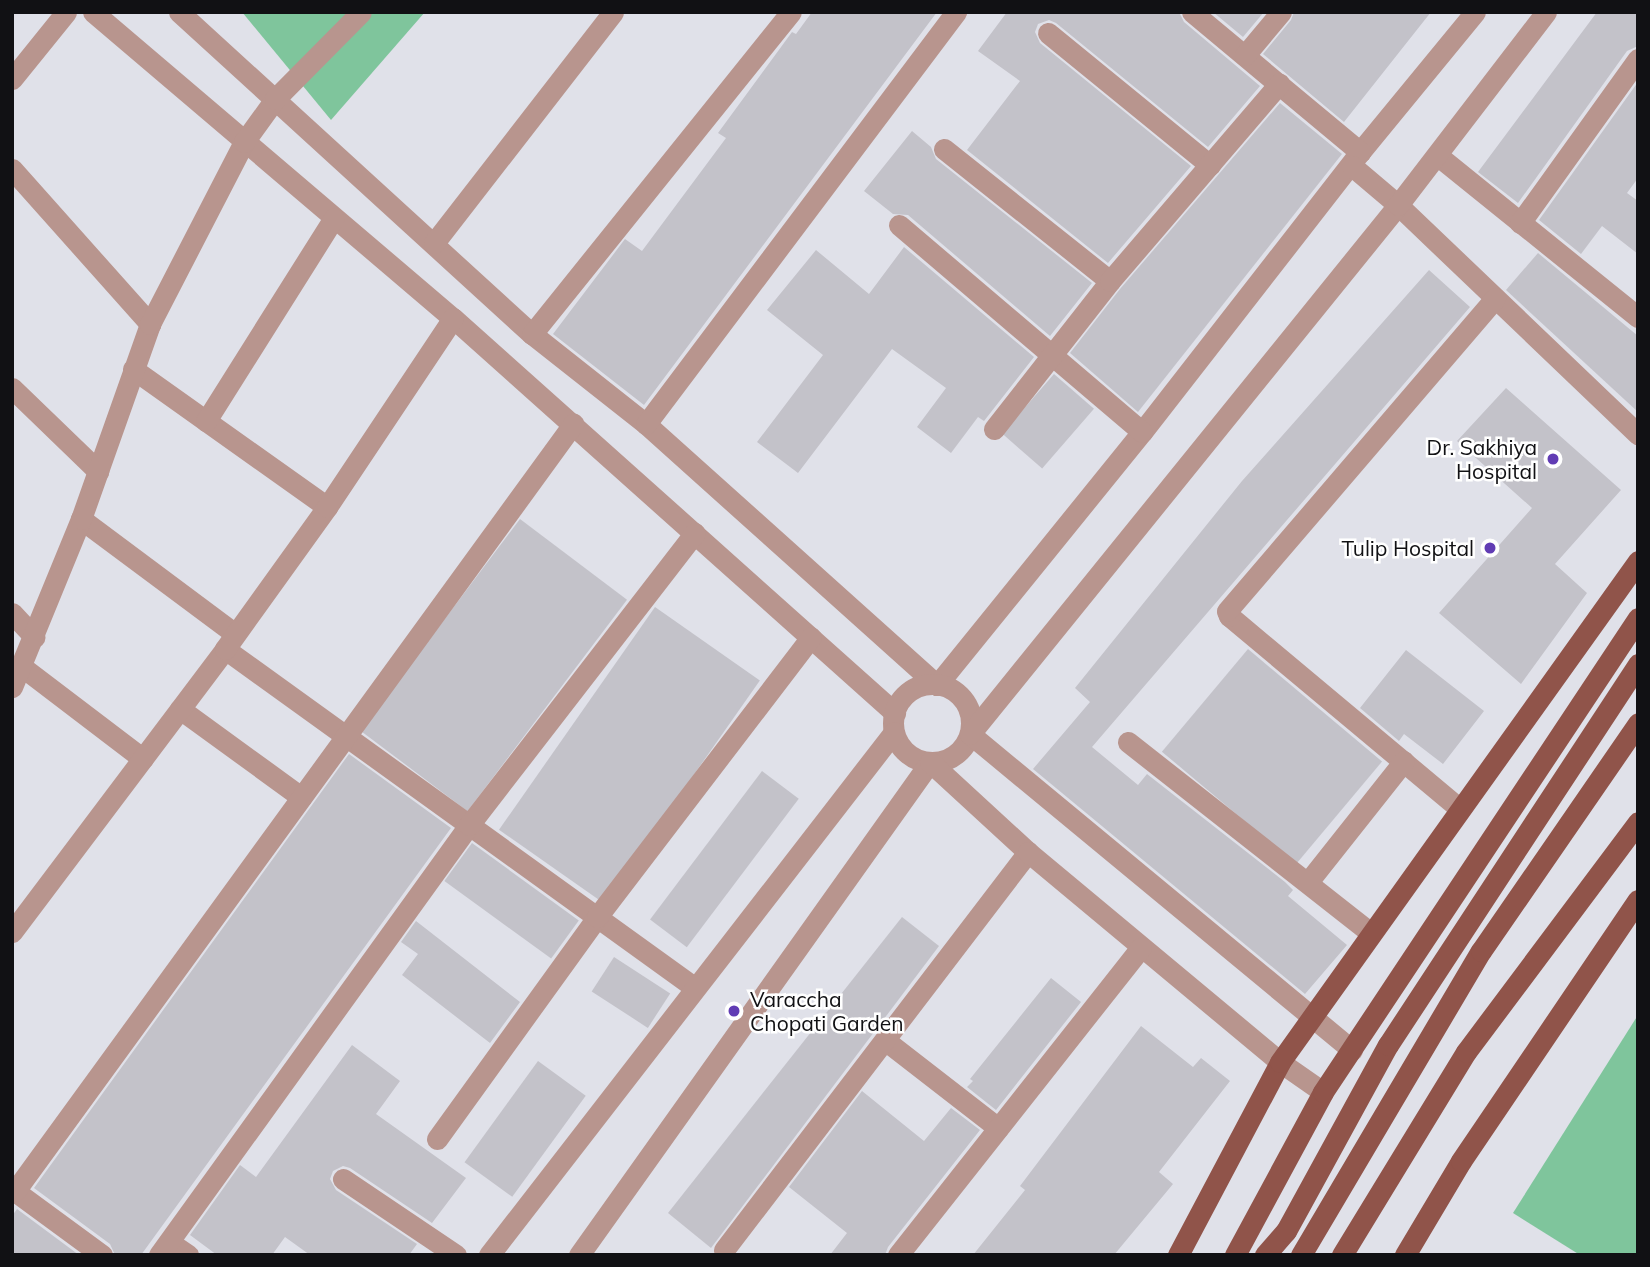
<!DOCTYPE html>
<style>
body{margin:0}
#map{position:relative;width:1650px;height:1267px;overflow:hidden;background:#e0e1e9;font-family:Mulish,sans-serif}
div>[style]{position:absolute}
.green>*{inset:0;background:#7fc59c}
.building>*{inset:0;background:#c3c2c9;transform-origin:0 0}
.minor>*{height:21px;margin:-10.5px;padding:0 10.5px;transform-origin:10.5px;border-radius:10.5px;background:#b8958e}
.minor>.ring{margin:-10.5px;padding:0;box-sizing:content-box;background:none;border:21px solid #b8958e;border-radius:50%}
.major>*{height:21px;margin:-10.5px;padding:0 10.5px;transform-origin:10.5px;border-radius:10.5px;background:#90544a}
.dots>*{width:19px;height:19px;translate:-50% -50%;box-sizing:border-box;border:4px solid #fff;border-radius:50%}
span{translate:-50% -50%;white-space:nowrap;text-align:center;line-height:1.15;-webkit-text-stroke:5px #fff;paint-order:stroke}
.poi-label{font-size:21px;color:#111114}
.right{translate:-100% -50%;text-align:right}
.left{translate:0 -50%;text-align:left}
.frame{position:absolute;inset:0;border:14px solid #111114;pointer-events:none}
</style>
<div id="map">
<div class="green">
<div style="clip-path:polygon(242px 12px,425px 12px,331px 120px)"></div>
<div style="clip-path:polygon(1638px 1015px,1638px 1255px,1580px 1255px,1513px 1213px)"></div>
</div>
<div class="building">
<div style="clip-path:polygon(812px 12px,937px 12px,644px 405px,553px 334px,625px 239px,642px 251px,726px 138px,718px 133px,792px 32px,796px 34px)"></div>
<div style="clip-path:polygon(1007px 12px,1179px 12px,1184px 22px,1260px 86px,1208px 147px,1056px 23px,1049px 20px,1038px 24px,1035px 32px,1040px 43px,1191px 166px,1108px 263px,967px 150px,1020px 81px,978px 51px)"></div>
<div style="clip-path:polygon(1213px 12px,1264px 12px,1243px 37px)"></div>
<div style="clip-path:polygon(1294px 12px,1431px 12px,1344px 122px,1263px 54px,1291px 20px)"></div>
<div style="clip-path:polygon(1597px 12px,1638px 12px,1638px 46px,1627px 51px,1518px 203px,1478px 172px)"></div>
<div style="clip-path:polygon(1638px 82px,1638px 178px,1627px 193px,1638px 201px,1638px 254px,1602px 226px,1581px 254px,1539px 220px)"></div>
<div style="clip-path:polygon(1280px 103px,1342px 154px,1138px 412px,1070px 353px,1120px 289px)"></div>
<div style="clip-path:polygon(912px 131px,931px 147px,936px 159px,1092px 283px,1050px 336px,908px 215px,893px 214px,864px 191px)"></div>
<div style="clip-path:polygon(904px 247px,1034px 357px,984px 421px,978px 417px,951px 453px,917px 427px,946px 388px,892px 349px,798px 473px,757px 442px,823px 355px,767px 310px,816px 250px,869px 294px)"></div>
<div style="clip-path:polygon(1538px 253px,1638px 336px,1638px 412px,1506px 290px)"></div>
<div style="clip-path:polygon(1429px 270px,1470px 307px,1092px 747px,1138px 785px,1147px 774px,1285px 882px,1293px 890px,1288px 896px,1347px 945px,1305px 994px,1033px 769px,1090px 702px,1075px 688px,1242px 481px)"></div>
<div style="left:1054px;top:374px;width:53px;height:79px;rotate:41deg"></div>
<div style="clip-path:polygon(1506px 388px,1621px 490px,1555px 564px,1587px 593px,1521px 684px,1439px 613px,1532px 508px,1457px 441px)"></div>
<div style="left:520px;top:519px;width:134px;height:265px;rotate:37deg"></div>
<div style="left:655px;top:607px;width:128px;height:272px;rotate:35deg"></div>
<div style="left:1248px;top:649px;width:175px;height:134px;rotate:40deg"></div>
<div style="clip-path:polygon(1406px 650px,1484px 711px,1443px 764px,1404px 734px,1399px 741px,1360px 708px)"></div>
<div style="clip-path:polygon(349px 754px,451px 828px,141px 1255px,115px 1255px,110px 1244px,34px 1188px)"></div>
<div style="left:762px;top:771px;width:46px;height:186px;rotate:37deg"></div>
<div style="left:472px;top:843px;width:132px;height:47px;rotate:36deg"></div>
<div style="clip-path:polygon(902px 917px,939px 946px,711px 1248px,668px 1213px)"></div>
<div style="clip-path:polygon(416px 921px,520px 1002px,490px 1043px,402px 975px,418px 954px,401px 942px)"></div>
<div style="left:614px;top:957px;width:67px;height:41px;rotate:33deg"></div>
<div style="clip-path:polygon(1051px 978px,1081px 1002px,996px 1110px,967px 1087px,973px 1081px,970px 1079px)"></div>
<div style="clip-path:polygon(1141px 1026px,1193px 1067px,1201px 1058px,1230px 1081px,1159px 1172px,1173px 1184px,1114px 1255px,973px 1255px,1025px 1190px,1020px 1186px)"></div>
<div style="clip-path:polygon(352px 1045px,400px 1081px,376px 1114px,466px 1178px,432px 1223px,350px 1168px,343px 1166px,333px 1171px,330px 1179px,336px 1190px,417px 1244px,409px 1255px,310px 1255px,285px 1237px,272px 1255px,217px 1255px,190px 1235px,240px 1165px,256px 1177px)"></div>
<div style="left:538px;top:1061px;width:59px;height:125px;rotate:36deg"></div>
<div style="clip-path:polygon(862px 1091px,924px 1141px,951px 1108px,980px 1130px,888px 1247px,885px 1255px,830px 1255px,847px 1233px,789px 1187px)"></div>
<div style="clip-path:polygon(17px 1209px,79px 1255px,12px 1255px,12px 1216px)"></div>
</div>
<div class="minor">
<div style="left:93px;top:12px;width:472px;rotate:40.4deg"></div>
<div style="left:453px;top:318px;width:593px;rotate:41.79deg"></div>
<div style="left:179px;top:12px;width:478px;rotate:42.4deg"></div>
<div style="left:532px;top:334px;width:145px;rotate:38.3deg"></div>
<div style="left:646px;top:424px;width:391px;rotate:41.9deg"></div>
<div style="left:937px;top:685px;width:326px;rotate:-51deg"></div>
<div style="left:1142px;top:432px;width:355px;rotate:-52.1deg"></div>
<div style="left:1360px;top:152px;width:181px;rotate:-50.6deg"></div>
<div style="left:1192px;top:12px;width:219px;rotate:39.8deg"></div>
<div style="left:1048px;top:33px;width:209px;rotate:39.2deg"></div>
<div style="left:1245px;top:55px;width:56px;rotate:-50.1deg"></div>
<div style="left:12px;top:79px;width:86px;rotate:-51.1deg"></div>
<div style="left:944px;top:149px;width:212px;rotate:38.5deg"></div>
<div style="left:1437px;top:155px;width:258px;rotate:38.9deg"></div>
<div style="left:1352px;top:166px;width:60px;rotate:40.3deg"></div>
<div style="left:1398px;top:205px;width:332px;rotate:43.7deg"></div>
<div style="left:12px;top:169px;width:208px;rotate:48.3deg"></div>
<div style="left:1520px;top:223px;width:202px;rotate:-54.3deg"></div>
<div style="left:899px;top:225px;width:319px;rotate:40.4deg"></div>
<div style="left:434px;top:243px;width:292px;rotate:-52.2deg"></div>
<div style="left:532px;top:334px;width:413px;rotate:-51.2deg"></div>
<div style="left:133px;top:369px;width:238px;rotate:35.4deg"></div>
<div style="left:12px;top:388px;width:120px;rotate:44deg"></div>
<div style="left:206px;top:421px;width:239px;rotate:-57.8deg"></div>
<div style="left:646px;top:424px;width:516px;rotate:-53.04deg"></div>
<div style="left:994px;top:429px;width:188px;rotate:-51.9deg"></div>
<div style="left:1110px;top:281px;width:260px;rotate:-49.4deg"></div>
<div style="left:81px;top:519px;width:191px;rotate:36.7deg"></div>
<div style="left:12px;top:613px;width:33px;rotate:47deg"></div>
<div style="left:225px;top:649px;width:578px;rotate:35.78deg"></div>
<div style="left:21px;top:666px;width:153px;rotate:37.3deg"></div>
<div class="ring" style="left:893px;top:684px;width:57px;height:57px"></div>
<div style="left:12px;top:687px;width:182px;rotate:-67.7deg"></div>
<div style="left:81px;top:519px;width:207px;rotate:-70.5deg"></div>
<div style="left:150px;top:324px;width:205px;rotate:-62.7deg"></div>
<div style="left:244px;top:142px;width:53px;rotate:-54.2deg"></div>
<div style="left:275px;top:99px;width:122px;rotate:-45.3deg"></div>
<div style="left:180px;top:709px;width:150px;rotate:36deg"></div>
<div style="left:1128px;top:742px;width:309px;rotate:38.2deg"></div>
<div style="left:1460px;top:809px;width:301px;rotate:-140.1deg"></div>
<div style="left:1229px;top:616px;width:5px;rotate:-112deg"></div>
<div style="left:1227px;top:611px;width:412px;rotate:-49.4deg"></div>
<div style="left:1308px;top:882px;width:154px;rotate:-51.6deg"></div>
<div style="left:12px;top:932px;width:354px;rotate:-53deg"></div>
<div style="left:225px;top:649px;width:175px;rotate:-54.3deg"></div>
<div style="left:327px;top:507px;width:227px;rotate:-56.3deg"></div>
<div style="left:886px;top:1041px;width:142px;rotate:37.8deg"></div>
<div style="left:1352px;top:1050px;width:496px;rotate:-140.4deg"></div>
<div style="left:970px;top:734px;width:680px;rotate:-51.02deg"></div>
<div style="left:1398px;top:205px;width:243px;rotate:-52.5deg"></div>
<div style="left:437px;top:1139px;width:274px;rotate:-54.2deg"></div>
<div style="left:597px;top:917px;width:352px;rotate:-52.6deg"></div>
<div style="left:343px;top:1179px;width:136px;rotate:33.9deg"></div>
<div style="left:12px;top:1189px;width:112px;rotate:36.3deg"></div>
<div style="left:15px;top:1191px;width:949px;rotate:-53.96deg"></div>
<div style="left:169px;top:1242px;width:23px;rotate:34deg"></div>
<div style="left:724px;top:1250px;width:501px;rotate:-52.63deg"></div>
<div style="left:159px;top:1255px;width:530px;rotate:-54.21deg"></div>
<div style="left:469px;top:825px;width:369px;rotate:-52.3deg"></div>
<div style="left:489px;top:1255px;width:661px;rotate:-52.25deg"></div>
<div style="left:579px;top:1255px;width:605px;rotate:-54.55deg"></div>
<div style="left:930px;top:762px;width:133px;rotate:42.6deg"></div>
<div style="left:1028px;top:852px;width:328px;rotate:39.8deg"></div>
<div style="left:1280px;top:1062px;width:52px;rotate:34.9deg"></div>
<div style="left:898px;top:1255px;width:392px;rotate:-51.7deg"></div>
</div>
<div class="major">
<div style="left:1178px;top:1255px;width:218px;rotate:-62.1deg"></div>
<div style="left:1280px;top:1062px;width:616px;rotate:-54.45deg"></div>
<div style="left:1235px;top:1255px;width:185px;rotate:-61.6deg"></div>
<div style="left:1323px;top:1092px;width:569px;rotate:-56.39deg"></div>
<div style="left:1265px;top:1255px;width:32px;rotate:-49deg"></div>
<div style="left:1286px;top:1231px;width:212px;rotate:-61.3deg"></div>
<div style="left:1388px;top:1045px;width:456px;rotate:-56.7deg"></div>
<div style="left:1301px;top:1255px;width:353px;rotate:-59.4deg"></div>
<div style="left:1481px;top:951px;width:277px;rotate:-55.4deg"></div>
<div style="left:1342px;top:1255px;width:238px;rotate:-58.6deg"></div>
<div style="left:1466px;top:1052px;width:287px;rotate:-53.2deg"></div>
<div style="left:1405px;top:1255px;width:109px;rotate:-59.2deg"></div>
<div style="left:1461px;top:1161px;width:315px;rotate:-55.9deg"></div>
</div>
<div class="dots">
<div style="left:1553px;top:459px;background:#613cb4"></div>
<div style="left:1490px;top:548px;background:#613cb4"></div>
<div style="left:734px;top:1011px;background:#613cb4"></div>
</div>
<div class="poi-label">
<span class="right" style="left:1537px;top:459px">Dr. Sakhiya<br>Hospital</span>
<span class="right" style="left:1474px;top:548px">Tulip Hospital</span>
<span class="left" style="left:750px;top:1011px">Varaccha<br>Chopati Garden</span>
</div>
<div class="frame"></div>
</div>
